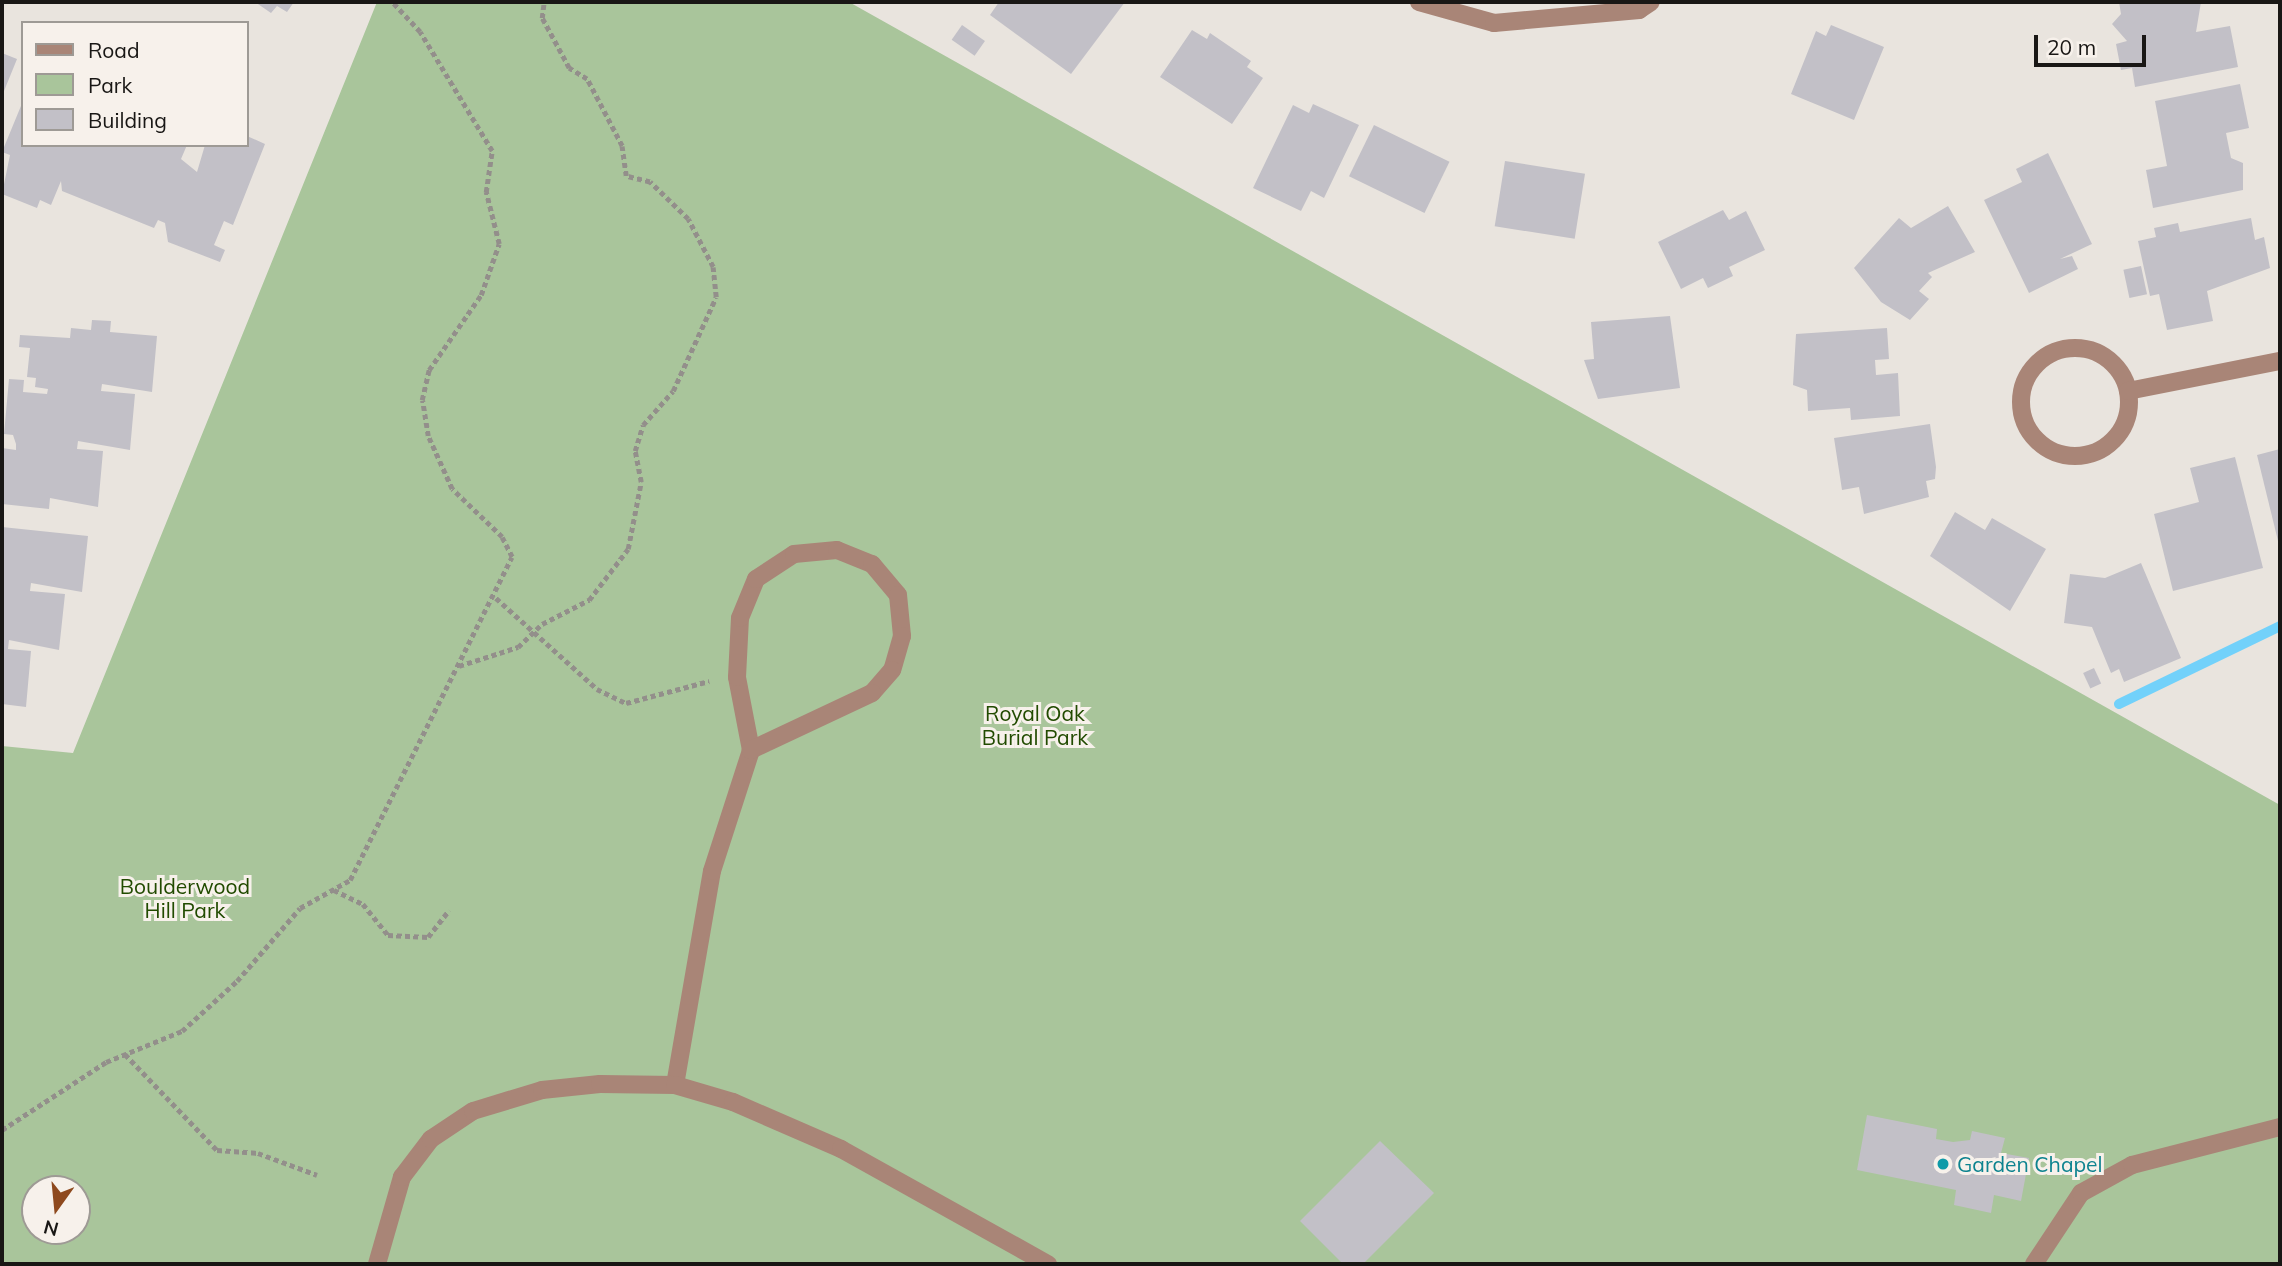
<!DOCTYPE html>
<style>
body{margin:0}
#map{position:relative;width:2282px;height:1266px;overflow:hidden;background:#e9e4de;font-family:Mulish,sans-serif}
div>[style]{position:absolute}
.green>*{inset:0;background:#a9c59b}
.stream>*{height:10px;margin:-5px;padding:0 5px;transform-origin:5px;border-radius:5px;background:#72d1fa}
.building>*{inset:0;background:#c2c0c7;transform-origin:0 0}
.path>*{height:4.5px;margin-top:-2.25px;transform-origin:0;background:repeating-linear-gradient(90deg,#938f8b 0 5px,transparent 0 8.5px)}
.lane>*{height:18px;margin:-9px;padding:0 9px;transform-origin:9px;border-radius:9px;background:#a98577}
.street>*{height:18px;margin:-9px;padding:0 9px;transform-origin:9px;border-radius:9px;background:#a98577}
.street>.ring{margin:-9px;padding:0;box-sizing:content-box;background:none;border:18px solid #a98577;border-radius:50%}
.dots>*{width:19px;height:19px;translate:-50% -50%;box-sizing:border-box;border:4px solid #f7f1eb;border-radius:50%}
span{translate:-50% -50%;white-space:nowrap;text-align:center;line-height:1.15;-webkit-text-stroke:6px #f7f1eb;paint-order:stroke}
.park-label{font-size:21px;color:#214b00}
.culture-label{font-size:21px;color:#0d838f}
.left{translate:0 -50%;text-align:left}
.frame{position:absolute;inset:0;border:4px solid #191715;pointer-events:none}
.legend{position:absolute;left:21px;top:21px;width:228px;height:126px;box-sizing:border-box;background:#f7f1eb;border:2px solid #9e9a95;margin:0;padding:9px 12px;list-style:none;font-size:21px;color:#191715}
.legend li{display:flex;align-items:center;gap:14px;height:35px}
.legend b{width:35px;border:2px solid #9e9a95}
.north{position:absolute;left:21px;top:1175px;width:70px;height:70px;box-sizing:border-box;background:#f7f1eb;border:2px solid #9e9a95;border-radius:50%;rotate:195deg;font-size:19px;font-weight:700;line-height:28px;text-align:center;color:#191715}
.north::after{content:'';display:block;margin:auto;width:24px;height:32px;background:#8e491e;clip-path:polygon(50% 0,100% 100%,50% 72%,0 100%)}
.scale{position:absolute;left:2034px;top:35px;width:112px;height:32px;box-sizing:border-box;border:4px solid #191715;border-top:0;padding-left:9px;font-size:21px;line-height:24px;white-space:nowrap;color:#191715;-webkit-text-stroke:5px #f7f1eb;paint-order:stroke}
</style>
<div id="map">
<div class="green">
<div style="clip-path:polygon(evenodd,377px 2px,849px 2px,2280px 805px,2280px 1264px,2px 1264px,2px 746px,73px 753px,377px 2px,35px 1189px,77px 1189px,77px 1231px,35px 1231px,35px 1189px)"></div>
</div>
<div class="stream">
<div style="left:2119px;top:704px;width:179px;rotate:-25.8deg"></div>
</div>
<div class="building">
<div style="clip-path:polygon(255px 2px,294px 2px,287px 12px,277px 6px,271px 13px)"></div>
<div style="clip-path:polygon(999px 2px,1125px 2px,1071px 74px,990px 15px)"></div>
<div style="clip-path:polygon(2119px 2px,2201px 2px,2196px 32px,2230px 26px,2238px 67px,2135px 87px,2132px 68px,2121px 70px,2116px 44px,2127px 41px,2112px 24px,2121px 14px)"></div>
<div style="left:962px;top:25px;width:28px;height:18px;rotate:35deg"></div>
<div style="clip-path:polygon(1831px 25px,1884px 47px,1854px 120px,1791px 94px,1816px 31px,1826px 36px)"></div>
<div style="clip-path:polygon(1192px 30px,1207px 39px,1210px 33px,1251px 61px,1247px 67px,1263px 78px,1232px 124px,1160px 77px)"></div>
<div style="clip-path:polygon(2px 53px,17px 59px,2px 96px)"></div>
<div style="clip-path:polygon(2240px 84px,2249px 128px,2226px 133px,2231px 158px,2243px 163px,2243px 190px,2153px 208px,2146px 170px,2167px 166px,2155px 101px)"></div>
<div style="clip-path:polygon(23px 101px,23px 145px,187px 145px,181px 159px,197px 172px,205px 145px,247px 145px,247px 136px,265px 144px,233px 225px,224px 221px,214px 245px,225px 250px,220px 262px,168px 242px,165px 223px,158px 220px,154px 228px,62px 191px,61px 181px,51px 205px,40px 200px,37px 208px,2px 194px,10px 155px,2px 152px)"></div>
<div style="clip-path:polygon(1313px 104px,1359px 125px,1324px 198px,1311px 191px,1301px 211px,1253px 188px,1293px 105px,1309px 113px)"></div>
<div style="left:1374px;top:125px;width:84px;height:57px;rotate:26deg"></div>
<div style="clip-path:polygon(2048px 153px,2092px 244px,2060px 259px,2072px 256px,2078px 269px,2029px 293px,1984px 200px,2022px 182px,2016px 169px)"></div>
<div style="left:1505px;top:161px;width:81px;height:66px;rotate:9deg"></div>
<div style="clip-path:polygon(1948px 206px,1975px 252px,1928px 273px,1932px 277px,1919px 291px,1929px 299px,1910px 320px,1881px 302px,1854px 268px,1899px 218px,1911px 228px)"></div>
<div style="clip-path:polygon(1723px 210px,1729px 220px,1746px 211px,1765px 250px,1729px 267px,1733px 276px,1708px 288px,1703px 278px,1681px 289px,1658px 242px)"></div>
<div style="clip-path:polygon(2251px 218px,2255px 240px,2264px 237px,2270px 268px,2207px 291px,2213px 321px,2167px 330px,2159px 294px,2150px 296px,2138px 241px,2156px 237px,2154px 228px,2178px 223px,2180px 232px)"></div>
<div style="left:2141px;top:266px;width:29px;height:18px;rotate:78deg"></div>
<div style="clip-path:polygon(1670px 316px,1680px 388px,1598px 399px,1584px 360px,1594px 359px,1591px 322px)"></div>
<div style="clip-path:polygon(92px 320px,111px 321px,110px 332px,157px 336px,152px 392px,102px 384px,101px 391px,135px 394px,130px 450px,78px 441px,77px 449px,103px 451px,98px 507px,50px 498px,49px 509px,2px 504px,2px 448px,16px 450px,16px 444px,13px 435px,4px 434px,9px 379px,24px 380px,23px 392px,47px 394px,48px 389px,35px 387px,36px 378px,27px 377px,30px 348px,19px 347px,20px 335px,70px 338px,71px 328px,91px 330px)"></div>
<div style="clip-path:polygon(1887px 328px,1889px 359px,1875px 360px,1876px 375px,1898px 373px,1900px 416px,1851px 420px,1850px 408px,1808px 411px,1807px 390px,1793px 385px,1796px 334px)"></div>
<div style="clip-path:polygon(1930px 424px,1936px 467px,1935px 479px,1926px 481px,1929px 497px,1864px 514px,1859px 487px,1842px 490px,1834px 438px)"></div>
<div style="clip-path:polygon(2280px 449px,2280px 545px,2279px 545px,2257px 455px)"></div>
<div style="clip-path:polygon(2235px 457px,2263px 568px,2173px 591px,2154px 514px,2199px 502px,2190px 468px)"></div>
<div style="clip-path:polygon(1955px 512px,1985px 530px,1992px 518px,2046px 549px,2010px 611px,1930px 556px)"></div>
<div style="clip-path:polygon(2px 527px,88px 536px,82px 592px,31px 583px,30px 591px,65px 594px,59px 650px,9px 640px,8px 649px,31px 651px,26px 707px,2px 704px)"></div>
<div style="clip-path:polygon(2141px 563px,2181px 658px,2124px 682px,2119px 669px,2111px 673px,2092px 627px,2064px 623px,2070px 574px,2105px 578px)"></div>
<div style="left:2094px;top:668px;width:17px;height:12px;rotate:65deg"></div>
<div style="clip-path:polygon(1867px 1115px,1937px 1129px,1936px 1139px,1953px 1142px,1970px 1140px,1972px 1131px,2005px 1138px,2001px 1153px,2029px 1158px,2021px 1201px,1994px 1195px,1991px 1213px,1954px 1205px,1956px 1190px,1857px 1170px)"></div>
<div style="clip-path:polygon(1380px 1141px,1434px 1193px,1363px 1264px,1343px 1264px,1300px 1221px)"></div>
</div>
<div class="path">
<div style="left:496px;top:598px;width:136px;rotate:42deg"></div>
<div style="left:597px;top:689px;width:32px;rotate:26deg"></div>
<div style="left:626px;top:703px;width:86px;rotate:-14.8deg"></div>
<div style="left:459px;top:666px;width:62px;rotate:-17.9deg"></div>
<div style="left:518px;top:647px;width:33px;rotate:-44deg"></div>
<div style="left:542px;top:624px;width:53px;rotate:-27.1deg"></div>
<div style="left:589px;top:600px;width:64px;rotate:-52.6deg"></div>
<div style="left:628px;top:549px;width:68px;rotate:-79deg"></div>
<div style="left:641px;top:482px;width:32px;rotate:-101deg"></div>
<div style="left:635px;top:451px;width:27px;rotate:-73deg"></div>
<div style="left:643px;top:425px;width:45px;rotate:-48.6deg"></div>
<div style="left:673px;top:391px;width:103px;rotate:-65.4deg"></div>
<div style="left:716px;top:297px;width:30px;rotate:-96deg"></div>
<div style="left:713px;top:267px;width:54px;rotate:-117.5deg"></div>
<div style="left:688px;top:219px;width:53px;rotate:-135.8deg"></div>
<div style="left:650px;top:182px;width:25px;rotate:-166deg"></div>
<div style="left:626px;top:176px;width:30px;rotate:-98deg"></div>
<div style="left:622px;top:146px;width:76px;rotate:-117.6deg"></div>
<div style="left:587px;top:79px;width:21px;rotate:-149deg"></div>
<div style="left:569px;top:68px;width:57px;rotate:-118.4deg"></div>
<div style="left:542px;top:18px;width:16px;rotate:-83deg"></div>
<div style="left:334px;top:890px;width:32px;rotate:26deg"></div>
<div style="left:363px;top:904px;width:40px;rotate:51deg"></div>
<div style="left:388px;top:935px;width:40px;rotate:2.9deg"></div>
<div style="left:428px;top:937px;width:34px;rotate:-52deg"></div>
<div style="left:125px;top:1054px;width:133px;rotate:46.2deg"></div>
<div style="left:217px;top:1150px;width:41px;rotate:4.2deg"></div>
<div style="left:258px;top:1153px;width:63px;rotate:20.4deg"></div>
<div style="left:2px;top:1130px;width:124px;rotate:-33.2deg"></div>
<div style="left:106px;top:1062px;width:82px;rotate:-22.2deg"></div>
<div style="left:182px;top:1031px;width:74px;rotate:-42.3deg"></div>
<div style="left:237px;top:981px;width:96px;rotate:-49.2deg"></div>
<div style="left:300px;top:908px;width:57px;rotate:-29.2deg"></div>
<div style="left:350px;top:880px;width:361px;rotate:-63.4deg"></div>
<div style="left:512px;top:557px;width:22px;rotate:-117deg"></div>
<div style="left:502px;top:537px;width:69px;rotate:-136.2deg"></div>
<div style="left:452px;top:489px;width:58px;rotate:-114.4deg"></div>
<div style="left:428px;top:436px;width:36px;rotate:-99deg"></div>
<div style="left:422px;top:400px;width:31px;rotate:-77deg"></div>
<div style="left:429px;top:370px;width:91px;rotate:-55.3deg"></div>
<div style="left:481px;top:295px;width:54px;rotate:-70.6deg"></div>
<div style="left:499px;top:244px;width:54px;rotate:-104deg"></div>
<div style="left:486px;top:192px;width:41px;rotate:-81.7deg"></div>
<div style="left:492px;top:151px;width:139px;rotate:-121.2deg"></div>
<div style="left:420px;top:32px;width:41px;rotate:-133deg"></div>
</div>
<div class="lane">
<div style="left:675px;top:1085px;width:217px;rotate:-80.2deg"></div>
<div style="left:712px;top:871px;width:127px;rotate:-72.1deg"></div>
<div style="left:751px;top:750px;width:74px;rotate:-100.9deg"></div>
<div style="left:737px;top:677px;width:59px;rotate:-87.1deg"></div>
<div style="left:740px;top:618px;width:42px;rotate:-67.7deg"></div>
<div style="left:756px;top:579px;width:45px;rotate:-33.3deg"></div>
<div style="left:794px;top:554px;width:43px;rotate:-5.3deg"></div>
<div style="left:837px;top:550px;width:38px;rotate:22deg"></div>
<div style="left:872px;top:564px;width:40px;rotate:50deg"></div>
<div style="left:898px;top:595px;width:41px;rotate:84.4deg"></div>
<div style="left:902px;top:636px;width:35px;rotate:106deg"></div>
<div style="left:892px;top:670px;width:30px;rotate:131deg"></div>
<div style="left:872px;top:693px;width:134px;rotate:154.8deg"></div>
<div style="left:377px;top:1264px;width:91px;rotate:-74deg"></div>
<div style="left:402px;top:1177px;width:48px;rotate:-52.7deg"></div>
<div style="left:431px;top:1139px;width:50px;rotate:-33.7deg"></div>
<div style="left:473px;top:1111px;width:72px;rotate:-16.9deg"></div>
<div style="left:542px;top:1090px;width:58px;rotate:-5.9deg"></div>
<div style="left:600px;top:1084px;width:75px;rotate:0.8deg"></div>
<div style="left:675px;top:1085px;width:60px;rotate:16.3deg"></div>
<div style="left:733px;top:1102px;width:118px;rotate:23.5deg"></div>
<div style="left:841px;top:1149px;width:237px;rotate:29.1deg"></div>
<div style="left:2034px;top:1264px;width:85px;rotate:-56.5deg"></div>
<div style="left:2081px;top:1193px;width:58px;rotate:-28.8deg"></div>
<div style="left:2132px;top:1165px;width:153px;rotate:-14.4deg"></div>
</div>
<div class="street">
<div style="left:1419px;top:2px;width:78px;rotate:15.6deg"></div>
<div style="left:1494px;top:23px;width:146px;rotate:-5.1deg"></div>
<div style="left:1639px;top:10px;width:14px;rotate:-34deg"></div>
<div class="ring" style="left:2021px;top:348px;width:90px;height:90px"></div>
<div style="left:2128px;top:391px;width:155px;rotate:-11.2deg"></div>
</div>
<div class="dots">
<div style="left:1943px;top:1164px;background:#0f9aa8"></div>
</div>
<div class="park-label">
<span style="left:1035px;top:725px">Royal Oak<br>Burial Park</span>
<span style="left:185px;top:898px">Boulderwood<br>Hill Park</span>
</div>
<div class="culture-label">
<span class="left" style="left:1957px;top:1164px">Garden Chapel</span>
</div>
<div class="frame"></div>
<ul class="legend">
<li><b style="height:9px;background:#a98577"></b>Road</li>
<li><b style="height:19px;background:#a9c59b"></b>Park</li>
<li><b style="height:19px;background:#c2c0c7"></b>Building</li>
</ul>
<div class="north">N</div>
<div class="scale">20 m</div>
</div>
